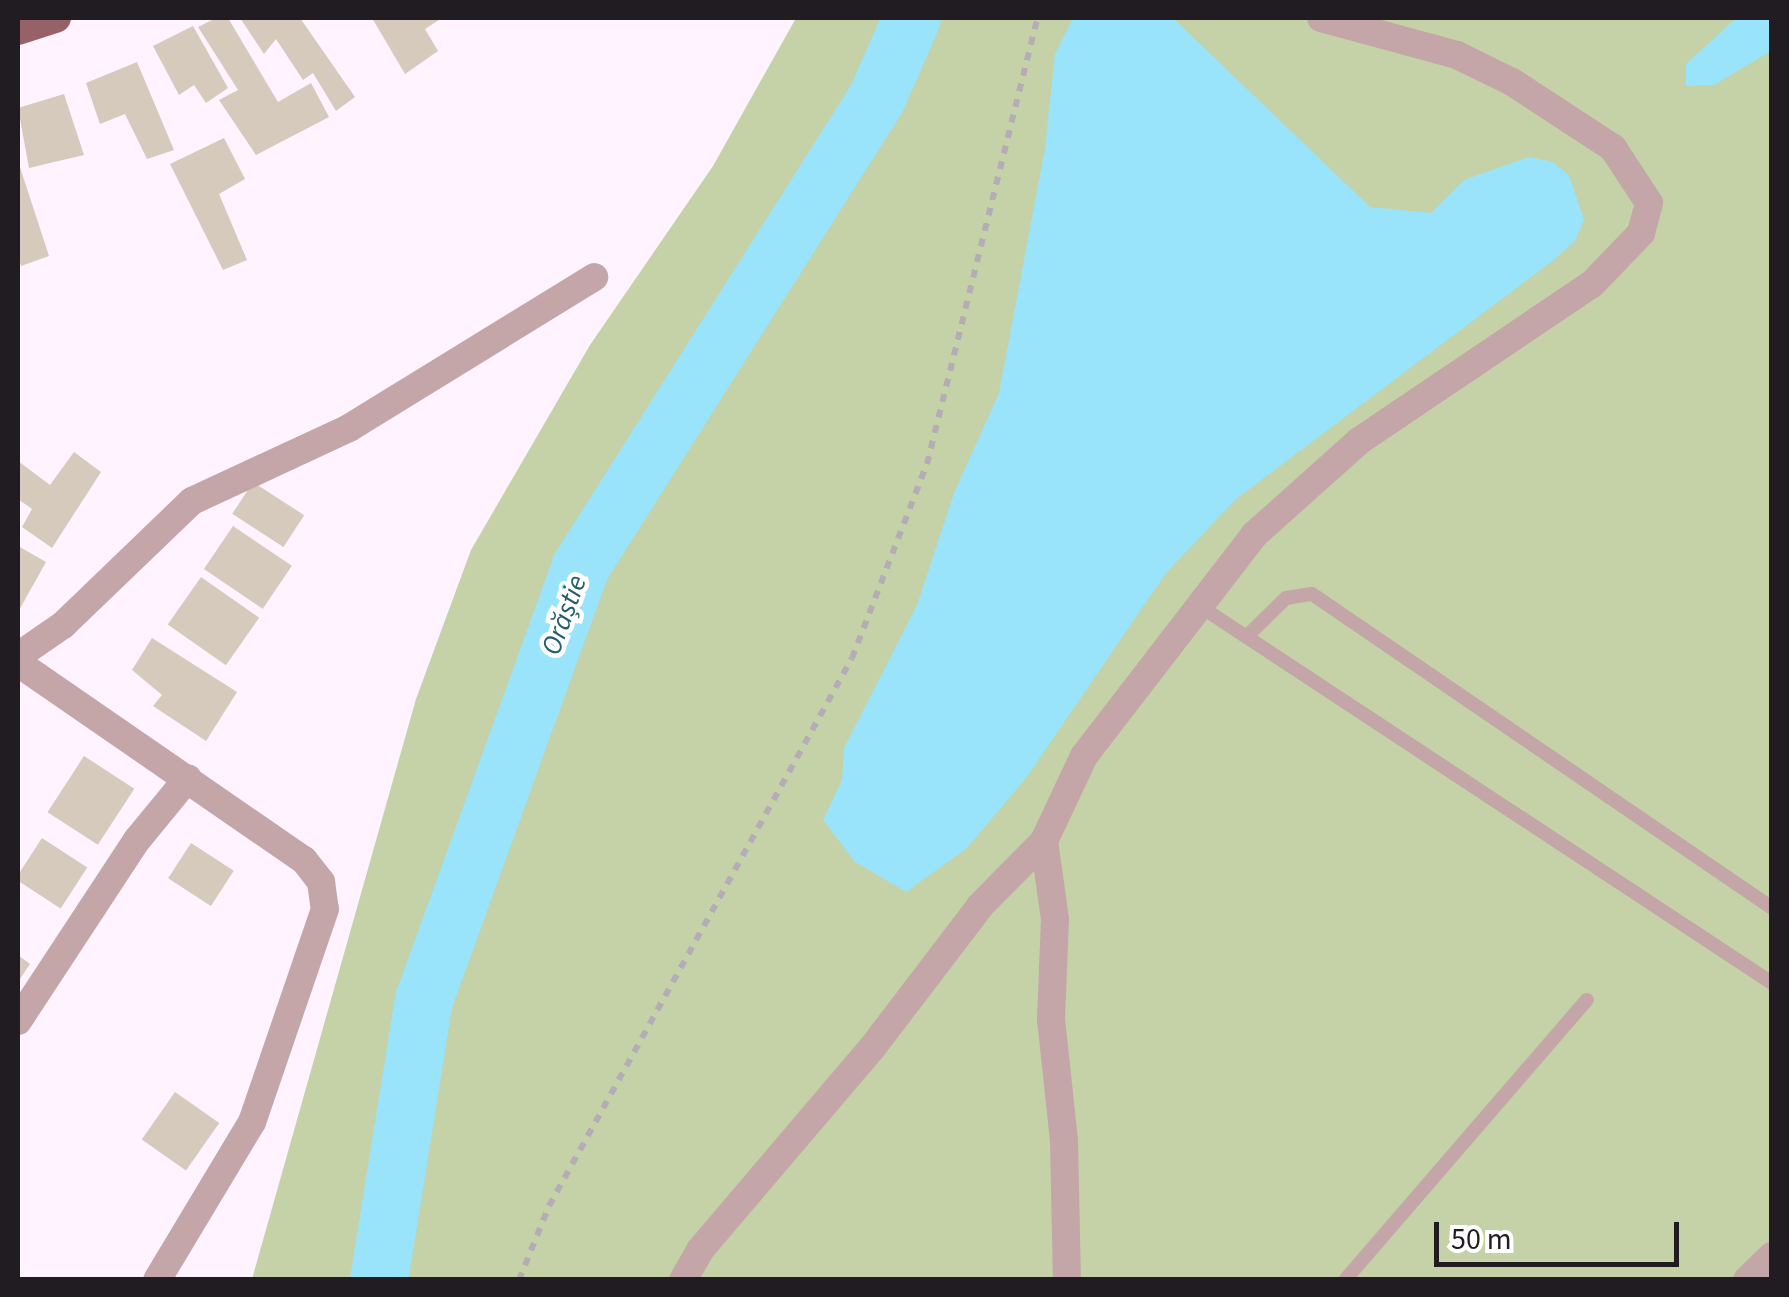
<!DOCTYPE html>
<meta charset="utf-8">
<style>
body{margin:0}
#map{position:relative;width:1789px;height:1297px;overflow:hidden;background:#fef3fe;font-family:"Source Sans 3",sans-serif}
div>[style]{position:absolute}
.green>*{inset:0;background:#c5d1a6}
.water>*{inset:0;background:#99e3fb}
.river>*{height:58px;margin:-29px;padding:0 29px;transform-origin:29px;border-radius:29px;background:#99e3fb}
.building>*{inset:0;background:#d6cabc;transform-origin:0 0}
.path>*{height:6px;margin-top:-3px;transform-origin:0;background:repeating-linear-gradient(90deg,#b5acb5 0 8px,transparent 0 16px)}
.lane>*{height:14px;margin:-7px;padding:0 7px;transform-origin:7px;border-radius:7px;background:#c4a6a8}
.street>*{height:28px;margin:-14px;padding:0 14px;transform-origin:14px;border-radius:14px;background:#c4a6a8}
.primary>*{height:30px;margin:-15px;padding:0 15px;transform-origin:15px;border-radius:15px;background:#966268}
span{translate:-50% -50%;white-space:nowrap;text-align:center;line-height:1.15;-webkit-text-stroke:9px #fff;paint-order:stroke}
.water-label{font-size:28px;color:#225d6e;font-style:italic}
.frame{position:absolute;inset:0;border:20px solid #211c21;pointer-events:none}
.scale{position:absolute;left:1434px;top:1222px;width:245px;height:45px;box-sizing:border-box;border:5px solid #211c21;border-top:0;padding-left:12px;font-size:30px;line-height:35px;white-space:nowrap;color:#211c21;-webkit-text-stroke:8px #fff;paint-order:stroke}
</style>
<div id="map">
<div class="green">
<div style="clip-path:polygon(796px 18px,1771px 18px,1771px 1279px,252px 1279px,416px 699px,471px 550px,590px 345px,713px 166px)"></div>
</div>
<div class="water">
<div style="clip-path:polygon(1073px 18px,1173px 18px,1370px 207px,1431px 213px,1464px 180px,1529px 157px,1553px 162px,1569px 175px,1584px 220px,1575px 241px,1555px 259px,1236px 499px,1166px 573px,1026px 778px,967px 848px,906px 892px,855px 862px,823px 820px,842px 780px,844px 748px,917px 605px,954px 493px,999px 393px,1045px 148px,1055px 54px)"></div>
<div style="clip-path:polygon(1736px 18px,1771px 18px,1771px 51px,1714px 85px,1686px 86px,1686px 64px)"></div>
</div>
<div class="river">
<div style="left:379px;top:1280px;width:284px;rotate:-80.9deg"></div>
<div style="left:424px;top:1000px;width:459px;rotate:-70.1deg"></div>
<div style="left:580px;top:568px;width:556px;rotate:-57.71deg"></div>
<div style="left:877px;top:98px;width:87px;rotate:-66.4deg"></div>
</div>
<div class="building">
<div style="clip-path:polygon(216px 18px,228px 18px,278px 102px,311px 83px,329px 117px,256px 155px,219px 100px,238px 90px,198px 27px)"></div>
<div style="clip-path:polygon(240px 18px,300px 18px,355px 97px,336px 111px,313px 73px,303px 80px,276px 39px,264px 54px)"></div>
<div style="clip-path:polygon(372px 18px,442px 18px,425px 29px,438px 51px,405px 74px)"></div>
<div style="clip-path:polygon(193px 26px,228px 88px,206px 103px,194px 85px,179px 95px,153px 46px)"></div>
<div style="clip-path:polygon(137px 62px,174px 150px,147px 159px,125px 114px,100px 124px,86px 83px)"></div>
<div style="clip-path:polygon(64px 94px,84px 155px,29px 168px,18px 108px)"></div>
<div style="clip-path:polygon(224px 138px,245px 179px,219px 194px,247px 260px,223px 270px,170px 164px)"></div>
<div style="clip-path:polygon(18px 161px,49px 256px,21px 266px,18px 255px)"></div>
<div style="clip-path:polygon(74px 452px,101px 472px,52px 548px,22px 527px,32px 509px,18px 499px,18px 461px,50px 485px)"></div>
<div style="left:253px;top:482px;width:61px;height:38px;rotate:33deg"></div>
<div style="left:233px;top:526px;width:71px;height:52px;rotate:34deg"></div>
<div style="clip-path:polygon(18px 546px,46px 562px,18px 612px)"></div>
<div style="left:201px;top:577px;width:71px;height:58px;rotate:35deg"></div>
<div style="clip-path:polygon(152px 638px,237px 692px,206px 741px,153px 706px,162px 695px,132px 670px)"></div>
<div style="left:84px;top:756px;width:60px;height:67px;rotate:33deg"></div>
<div style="left:42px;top:838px;width:54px;height:49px;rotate:33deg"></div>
<div style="left:191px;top:843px;width:51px;height:42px;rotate:33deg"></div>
<div style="clip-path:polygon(18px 955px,30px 964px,18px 982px)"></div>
<div style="left:175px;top:1092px;width:54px;height:58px;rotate:35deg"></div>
</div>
<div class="path">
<div style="left:519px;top:1280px;width:80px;rotate:-67.9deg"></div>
<div style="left:549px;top:1206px;width:626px;rotate:-61.06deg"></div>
<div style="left:852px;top:658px;width:208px;rotate:-68.9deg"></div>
<div style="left:927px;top:464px;width:459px;rotate:-76.1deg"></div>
</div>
<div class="lane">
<div style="left:1198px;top:605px;width:687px;rotate:33.37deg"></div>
<div style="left:1247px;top:636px;width:54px;rotate:-44.3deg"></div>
<div style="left:1286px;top:598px;width:26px;rotate:-9deg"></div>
<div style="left:1312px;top:594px;width:557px;rotate:34.32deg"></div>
<div style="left:1345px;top:1280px;width:370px;rotate:-49.2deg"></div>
</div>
<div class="street">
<div style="left:18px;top:656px;width:55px;rotate:-34.6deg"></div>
<div style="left:63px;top:625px;width:179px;rotate:-43.9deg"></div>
<div style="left:192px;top:501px;width:173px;rotate:-24.9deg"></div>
<div style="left:349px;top:428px;width:288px;rotate:-31.6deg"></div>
<div style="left:18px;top:663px;width:347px;rotate:34.6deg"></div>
<div style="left:304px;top:860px;width:28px;rotate:52deg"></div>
<div style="left:321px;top:882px;width:27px;rotate:82deg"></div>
<div style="left:325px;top:909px;width:225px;rotate:108.9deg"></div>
<div style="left:252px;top:1122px;width:184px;rotate:121deg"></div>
<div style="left:1044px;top:841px;width:79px;rotate:82deg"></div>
<div style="left:1055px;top:919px;width:100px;rotate:92.3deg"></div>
<div style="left:1051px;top:1019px;width:122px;rotate:83.9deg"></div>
<div style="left:1064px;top:1140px;width:140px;rotate:88.8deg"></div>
<div style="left:18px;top:1021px;width:217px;rotate:-56.7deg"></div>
<div style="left:137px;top:840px;width:80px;rotate:-50.6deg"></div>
<div style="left:683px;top:1280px;width:34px;rotate:-60deg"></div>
<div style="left:700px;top:1250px;width:265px;rotate:-49.6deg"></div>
<div style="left:872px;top:1048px;width:178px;rotate:-52.7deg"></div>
<div style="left:980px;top:906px;width:91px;rotate:-45.4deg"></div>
<div style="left:1044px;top:841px;width:94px;rotate:-64.8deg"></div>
<div style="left:1084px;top:756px;width:279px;rotate:-52.4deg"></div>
<div style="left:1254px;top:535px;width:141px;rotate:-41.8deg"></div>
<div style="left:1359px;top:441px;width:281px;rotate:-34deg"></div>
<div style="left:1592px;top:284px;width:71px;rotate:-46.1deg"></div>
<div style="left:1641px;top:233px;width:31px;rotate:-75deg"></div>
<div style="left:1649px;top:203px;width:66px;rotate:-123.2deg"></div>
<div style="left:1613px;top:148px;width:121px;rotate:-146.8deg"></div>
<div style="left:1512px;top:82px;width:61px;rotate:-153.9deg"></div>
<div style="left:1457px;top:55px;width:141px;rotate:-164.8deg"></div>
<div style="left:1747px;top:1280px;width:35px;rotate:-44deg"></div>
</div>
<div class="primary">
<div style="left:18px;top:30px;width:40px;rotate:-18deg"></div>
</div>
<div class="water-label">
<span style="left:564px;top:615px;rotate:-70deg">Orăștie</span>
</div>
<div class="frame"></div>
<div class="scale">50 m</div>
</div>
